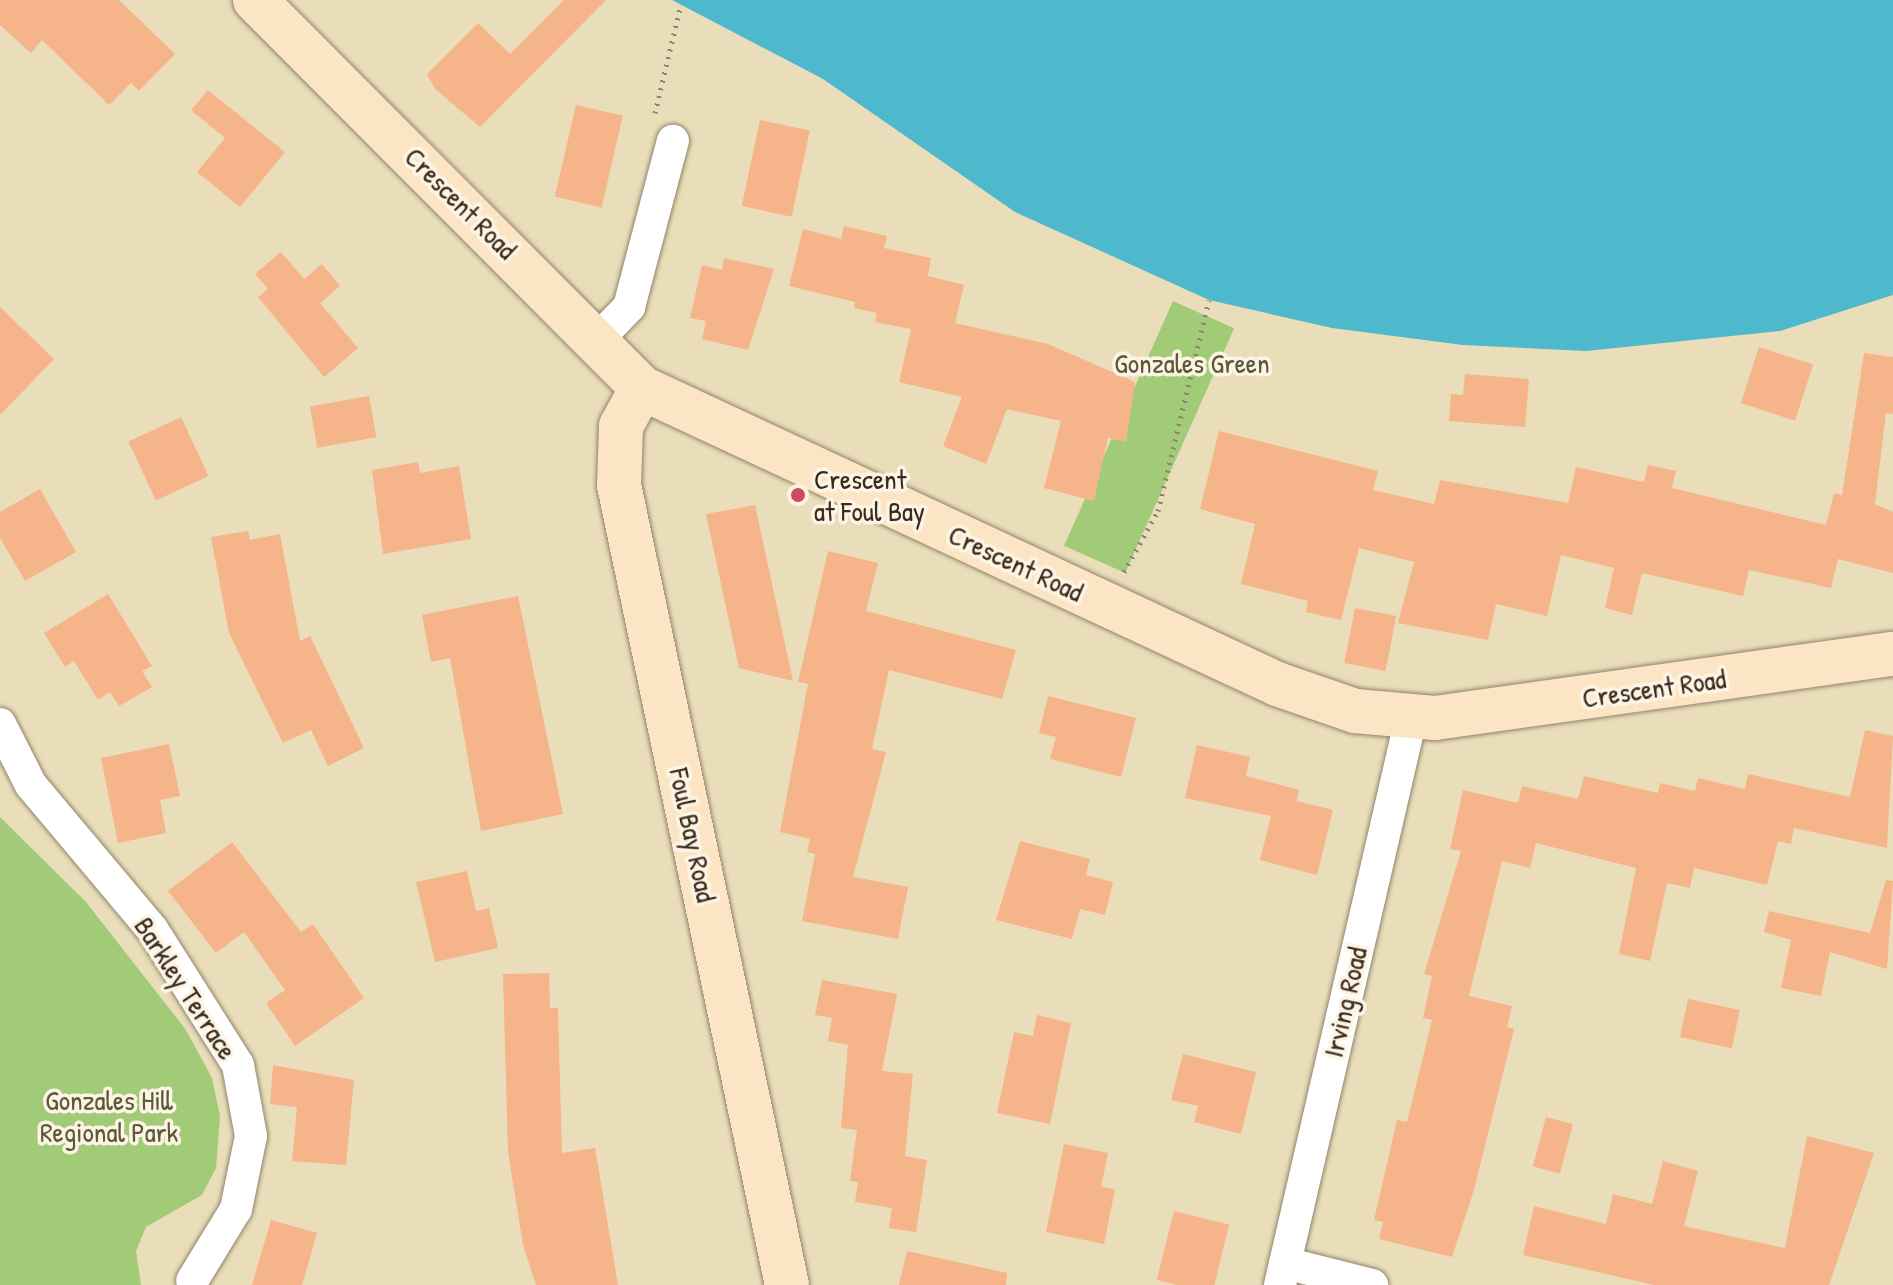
<!DOCTYPE html>
<style>
body{margin:0}
#map{position:relative;width:1893px;height:1285px;overflow:hidden;background:#eadeba;font-family:"Patrick Hand",sans-serif}
div>[style]{position:absolute}
.green>*{inset:0;background:#a2cb77;transform-origin:0 0}
.water>*{inset:0;background:#4eb8cc}
.building>*{inset:0;background:#f5b489;transform-origin:0 0}
.path>*{height:5px;margin-top:-2.5px;transform-origin:0;background:repeating-linear-gradient(90deg,#92846c 0 2px,transparent 0 8px)}
.roads{filter:drop-shadow(0 0 2px #92846c) drop-shadow(0 0 2px #92846c)}
.street>*{height:32px;margin:-16px;padding:0 16px;transform-origin:16px;border-radius:16px;background:#fff}
.secondary>*{height:44px;margin:-22px;padding:0 22px;transform-origin:22px;border-radius:22px;background:#fce5c4}
.dots>*{width:22px;height:22px;translate:-50% -50%;box-sizing:border-box;border:4px solid #fcf5e5;border-radius:50%}
span{translate:-50% -50%;white-space:nowrap;text-align:center;line-height:1.15;-webkit-text-stroke:7px #fcf5e5;paint-order:stroke}
.street-label{font-size:28px;color:#3b2a1e}
.park-label{font-size:28px;color:#5a5a39}
.poi-label{font-size:28px;color:#3b2a1e}
.left{translate:0 -50%;text-align:left}
</style>
<div id="map">
<div class="green">
<div style="left:1173px;top:301px;width:67px;height:268px;rotate:24deg"></div>
<div style="clip-path:polygon(0 817px,86px 902px,186px 1030px,212px 1078px,220px 1116px,216px 1168px,202px 1195px,146px 1227px,136px 1251px,141px 1285px,0 1285px)"></div>
</div>
<div class="water">
<div style="clip-path:polygon(672px 0,1893px 0,1893px 295px,1780px 331px,1586px 351px,1463px 345px,1332px 328px,1209px 300px,1015px 212px,823px 79px)"></div>
</div>
<div class="building">
<div style="clip-path:polygon(0 0,119px 0,175px 54px,139px 91px,131px 83px,109px 105px,42px 40px,31px 53px,0 25px)"></div>
<div style="clip-path:polygon(564px 0,606px 0,480px 127px,435px 89px,427px 74px,478px 23px,510px 54px)"></div>
<div style="clip-path:polygon(208px 90px,285px 152px,240px 207px,197px 172px,225px 138px,191px 110px)"></div>
<div style="left:576px;top:105px;width:48px;height:94px;rotate:13deg"></div>
<div style="left:760px;top:120px;width:51px;height:88px;rotate:12deg"></div>
<div style="clip-path:polygon(844px 226px,887px 236px,884px 248px,931px 258px,928px 276px,964px 285px,955px 323px,1048px 344px,1135px 382px,1126px 442px,1108px 438px,1094px 501px,1044px 488px,1061px 421px,1007px 409px,986px 464px,943px 446px,962px 397px,899px 382px,911px 329px,875px 322px,877px 313px,854px 308px,855px 302px,789px 286px,803px 229px,841px 239px)"></div>
<div style="clip-path:polygon(281px 252px,304px 279px,322px 264px,340px 286px,320px 303px,358px 348px,324px 377px,258px 297px,268px 289px,255px 274px)"></div>
<div style="clip-path:polygon(724px 258px,774px 269px,748px 350px,702px 339px,706px 321px,690px 318px,702px 265px,722px 270px)"></div>
<div style="clip-path:polygon(0 307px,54px 359px,0 415px)"></div>
<div style="left:1759px;top:347px;width:57px;height:59px;rotate:18deg"></div>
<div style="clip-path:polygon(1864px 353px,1893px 357px,1893px 414px,1886px 413px,1875px 504px,1893px 512px,1893px 573px,1838px 559px,1831px 588px,1749px 570px,1743px 596px,1642px 573px,1632px 615px,1605px 608px,1614px 568px,1561px 555px,1547px 616px,1496px 604px,1488px 640px,1398px 623px,1414px 562px,1359px 548px,1341px 620px,1306px 612px,1308px 601px,1241px 584px,1255px 524px,1200px 509px,1219px 431px,1378px 471px,1373px 490px,1434px 504px,1440px 480px,1568px 503px,1576px 467px,1644px 482px,1648px 465px,1676px 471px,1672px 488px,1826px 525px,1834px 493px,1842px 495px)"></div>
<div style="clip-path:polygon(1465px 374px,1529px 379px,1525px 427px,1449px 421px,1451px 394px,1463px 395px)"></div>
<div style="left:369px;top:396px;width:42px;height:60px;rotate:80deg"></div>
<div style="left:181px;top:417px;width:65px;height:58px;rotate:65deg"></div>
<div style="clip-path:polygon(418px 462px,420px 473px,459px 466px,471px 539px,383px 554px,372px 470px)"></div>
<div style="clip-path:polygon(40px 489px,76px 552px,25px 581px,0 538px,0 512px)"></div>
<div style="clip-path:polygon(755px 505px,793px 681px,739px 668px,706px 514px)"></div>
<div style="clip-path:polygon(248px 531px,250px 540px,280px 534px,300px 641px,310px 636px,364px 748px,328px 766px,311px 730px,283px 743px,229px 633px,211px 537px)"></div>
<div style="clip-path:polygon(828px 551px,878px 563px,866px 611px,1016px 650px,1002px 699px,889px 670px,872px 749px,886px 752px,853px 877px,908px 887px,898px 939px,802px 921px,815px 854px,807px 852px,810px 839px,780px 832px,808px 684px,798px 682px)"></div>
<div style="clip-path:polygon(108px 594px,152px 666px,142px 671px,152px 687px,119px 706px,110px 692px,98px 700px,74px 661px,65px 667px,44px 633px)"></div>
<div style="clip-path:polygon(518px 596px,563px 814px,481px 831px,450px 658px,431px 662px,422px 615px)"></div>
<div style="left:1355px;top:608px;width:42px;height:56px;rotate:11deg"></div>
<div style="clip-path:polygon(1048px 696px,1136px 718px,1121px 777px,1050px 759px,1056px 737px,1039px 733px)"></div>
<div style="clip-path:polygon(1865px 730px,1893px 736px,1887px 848px,1794px 828px,1791px 844px,1778px 841px,1767px 885px,1694px 868px,1690px 888px,1667px 883px,1650px 961px,1619px 954px,1636px 868px,1536px 843px,1530px 868px,1502px 861px,1469px 996px,1512px 1006px,1507px 1027px,1514px 1029px,1474px 1190px,1452px 1257px,1379px 1239px,1383px 1222px,1374px 1220px,1397px 1120px,1407px 1122px,1432px 1020px,1423px 1018px,1432px 976px,1424px 974px,1461px 851px,1450px 849px,1463px 790px,1518px 803px,1522px 786px,1578px 799px,1584px 776px,1658px 793px,1660px 783px,1695px 791px,1698px 778px,1745px 789px,1748px 774px,1850px 797px)"></div>
<div style="clip-path:polygon(169px 744px,180px 796px,160px 800px,166px 833px,118px 843px,101px 758px)"></div>
<div style="clip-path:polygon(1197px 745px,1250px 757px,1246px 776px,1299px 790px,1297px 801px,1333px 810px,1317px 875px,1260px 860px,1271px 816px,1185px 798px)"></div>
<div style="clip-path:polygon(1020px 841px,1090px 859px,1086px 875px,1113px 882px,1105px 915px,1080px 909px,1072px 939px,996px 920px)"></div>
<div style="clip-path:polygon(232px 842px,301px 932px,313px 924px,364px 998px,295px 1046px,266px 1003px,285px 990px,244px 932px,216px 953px,168px 891px)"></div>
<div style="clip-path:polygon(467px 871px,476px 911px,489px 908px,498px 948px,435px 962px,416px 882px)"></div>
<div style="clip-path:polygon(1886px 880px,1893px 881px,1887px 969px,1830px 952px,1821px 996px,1781px 988px,1791px 940px,1764px 932px,1769px 911px,1870px 933px)"></div>
<div style="clip-path:polygon(549px 973px,550px 1008px,558px 1008px,562px 1153px,595px 1148px,618px 1285px,536px 1285px,523px 1245px,508px 1152px,503px 974px)"></div>
<div style="clip-path:polygon(822px 980px,897px 994px,882px 1071px,913px 1074px,905px 1156px,927px 1160px,916px 1232px,889px 1228px,892px 1208px,855px 1202px,858px 1182px,850px 1181px,857px 1130px,841px 1128px,848px 1045px,828px 1041px,832px 1018px,815px 1015px)"></div>
<div style="left:1688px;top:999px;width:53px;height:39px;rotate:12deg"></div>
<div style="clip-path:polygon(1037px 1015px,1071px 1023px,1050px 1124px,997px 1113px,1014px 1032px,1033px 1036px)"></div>
<div style="clip-path:polygon(1183px 1054px,1256px 1072px,1241px 1134px,1194px 1122px,1198px 1106px,1171px 1100px)"></div>
<div style="clip-path:polygon(273px 1065px,354px 1080px,346px 1165px,292px 1161px,297px 1107px,270px 1104px)"></div>
<div style="left:1546px;top:1117px;width:28px;height:51px;rotate:15deg"></div>
<div style="clip-path:polygon(1807px 1136px,1874px 1153px,1829px 1285px,1654px 1285px,1523px 1255px,1534px 1206px,1606px 1224px,1613px 1194px,1652px 1204px,1663px 1161px,1698px 1171px,1684px 1226px,1785px 1248px)"></div>
<div style="clip-path:polygon(1064px 1144px,1108px 1153px,1101px 1187px,1115px 1189px,1104px 1244px,1046px 1232px)"></div>
<div style="left:1174px;top:1211px;width:57px;height:71px;rotate:14deg"></div>
<div style="clip-path:polygon(271px 1220px,317px 1233px,302px 1285px,252px 1285px)"></div>
<div style="clip-path:polygon(907px 1251px,1007px 1273px,1006px 1285px,899px 1285px)"></div>
</div>
<div class="path">
<div style="left:655px;top:113px;width:112px;rotate:-76.6deg"></div>
<div style="left:1124px;top:572px;width:70px;rotate:-60.9deg"></div>
<div style="left:1158px;top:511px;width:217px;rotate:-76.4deg"></div>
</div>
<div class="roads">
<div class="street">
<div style="left:598px;top:339px;width:45px;rotate:-45.9deg"></div>
<div style="left:629px;top:307px;width:172px;rotate:-75.2deg"></div>
<div style="left:0;top:724px;width:68px;rotate:63.1deg"></div>
<div style="left:31px;top:785px;width:188px;rotate:50deg"></div>
<div style="left:152px;top:929px;width:161px;rotate:57.7deg"></div>
<div style="left:238px;top:1065px;width:72px;rotate:79.6deg"></div>
<div style="left:251px;top:1136px;width:75px;rotate:101.6deg"></div>
<div style="left:236px;top:1209px;width:84px;rotate:121.4deg"></div>
<div style="left:1285px;top:1263px;width:90px;rotate:14.2deg"></div>
<div style="left:1280px;top:1285px;width:582px;rotate:-76.99deg"></div>
</div>
<div class="secondary">
<div style="left:255px;top:0;width:548px;rotate:45.07deg"></div>
<div style="left:642px;top:388px;width:701px;rotate:24.99deg"></div>
<div style="left:1277px;top:684px;width:83px;rotate:19.1deg"></div>
<div style="left:1355px;top:711px;width:80px;rotate:5deg"></div>
<div style="left:1435px;top:718px;width:462px;rotate:-8deg"></div>
<div style="left:642px;top:388px;width:43px;rotate:118.9deg"></div>
<div style="left:621px;top:426px;width:59px;rotate:91.9deg"></div>
<div style="left:619px;top:485px;width:817px;rotate:78.14deg"></div>
</div>
</div>
<div class="dots">
<div style="left:798px;top:495px;background:#d1495b"></div>
</div>
<div class="street-label">
<span style="left:461px;top:203px;rotate:45deg">Crescent Road</span>
<span style="left:1016px;top:563px;rotate:25deg">Crescent Road</span>
<span style="left:1654px;top:688px;rotate:-8deg">Crescent Road</span>
<span style="left:693px;top:835px;rotate:78deg">Foul Bay Road</span>
<span style="left:186px;top:988px;rotate:57deg">Barkley Terrace</span>
<span style="left:1345px;top:1002px;rotate:-77deg">Irving Road</span>
</div>
<div class="park-label">
<span style="left:1192px;top:363px">Gonzales Green</span>
<span style="left:109px;top:1116px">Gonzales Hill<br>Regional Park</span>
</div>
<div class="poi-label">
<span class="left" style="left:814px;top:495px">Crescent<br>at Foul Bay</span>
</div>
</div>
